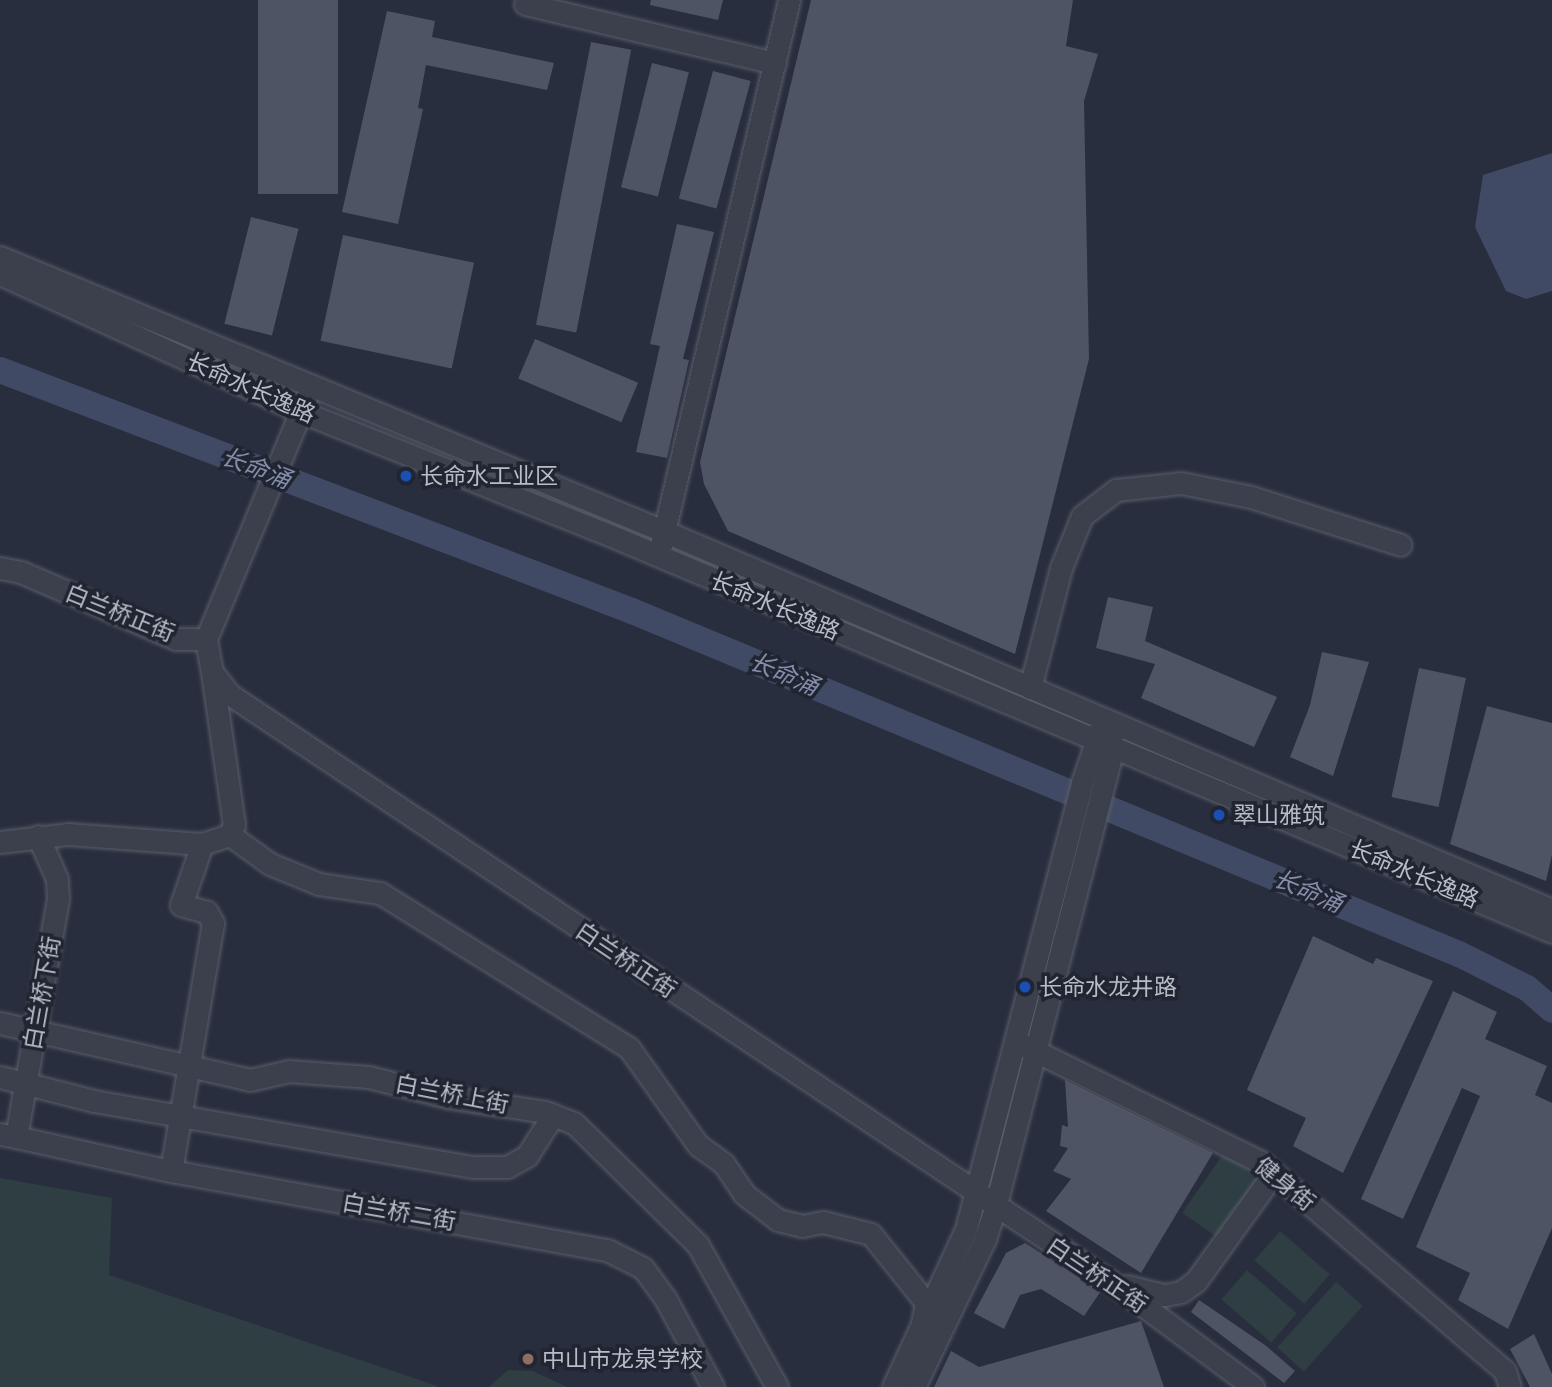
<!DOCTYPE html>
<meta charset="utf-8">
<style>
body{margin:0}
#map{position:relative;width:1552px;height:1387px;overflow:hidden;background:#282e3d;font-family:"Asap Condensed","Noto Sans SC",sans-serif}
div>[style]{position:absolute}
.green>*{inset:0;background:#2e3e42;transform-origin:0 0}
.water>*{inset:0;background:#404a64}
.river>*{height:26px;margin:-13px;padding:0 13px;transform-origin:13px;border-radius:13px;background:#404a64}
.building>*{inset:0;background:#4f5465;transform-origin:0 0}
.roads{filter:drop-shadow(0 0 2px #5a5e6b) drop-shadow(0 0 2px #5a5e6b)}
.minor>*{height:21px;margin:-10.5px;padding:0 10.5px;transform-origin:10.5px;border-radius:10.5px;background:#3c404d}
.dots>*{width:19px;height:19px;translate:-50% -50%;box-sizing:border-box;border:4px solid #212532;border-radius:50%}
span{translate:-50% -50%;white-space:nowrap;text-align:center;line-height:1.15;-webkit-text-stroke:7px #212532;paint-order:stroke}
.street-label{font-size:23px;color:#b8bcc8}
.poi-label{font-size:23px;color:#b8bcc8}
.left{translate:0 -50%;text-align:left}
.water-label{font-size:24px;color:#848eab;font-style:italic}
</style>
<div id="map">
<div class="green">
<div style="left:1224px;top:1153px;width:44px;height:73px;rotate:35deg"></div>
<div style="clip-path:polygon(0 1178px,112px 1198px,109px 1275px,440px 1387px,0 1387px)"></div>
<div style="left:1280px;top:1231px;width:66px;height:39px;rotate:41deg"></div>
<div style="left:1247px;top:1270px;width:66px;height:39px;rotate:41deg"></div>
<div style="left:1336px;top:1282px;width:36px;height:88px;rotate:42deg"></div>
<div style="clip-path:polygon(508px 1370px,533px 1371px,567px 1387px,489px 1387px)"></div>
</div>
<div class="water">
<div style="clip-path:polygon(1552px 153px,1552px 291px,1526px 299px,1506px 291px,1475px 227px,1483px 175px)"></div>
</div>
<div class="river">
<div style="left:0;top:370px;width:676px;rotate:20.87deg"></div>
<div style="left:632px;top:611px;width:895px;rotate:22.53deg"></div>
<div style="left:1459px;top:954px;width:76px;rotate:26.6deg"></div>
<div style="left:1527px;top:988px;width:33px;rotate:41deg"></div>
</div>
<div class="building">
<div style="left:258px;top:0;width:80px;height:194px"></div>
<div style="clip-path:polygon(651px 0,723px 0,718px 20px,650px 5px)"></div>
<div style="clip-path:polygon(811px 0,1073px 0,1066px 46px,1098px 54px,1084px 101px,1089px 359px,1015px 654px,728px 531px,704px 484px,700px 462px)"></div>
<div style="clip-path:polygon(387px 11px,435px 21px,432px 37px,554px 63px,547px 90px,426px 65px,418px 108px,423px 109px,398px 224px,342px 212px)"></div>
<div style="left:591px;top:42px;width:41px;height:288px;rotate:11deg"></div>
<div style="left:652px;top:63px;width:38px;height:128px;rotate:14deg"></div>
<div style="left:713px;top:71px;width:39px;height:132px;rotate:15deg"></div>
<div style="left:251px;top:217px;width:49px;height:110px;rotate:14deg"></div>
<div style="clip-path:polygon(677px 224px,714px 232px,683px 359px,689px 360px,667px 458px,636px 452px,660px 346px,650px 344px)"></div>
<div style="left:343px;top:235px;width:134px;height:108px;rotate:12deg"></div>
<div style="left:535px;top:339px;width:112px;height:43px;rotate:23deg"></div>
<div style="clip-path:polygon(1108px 597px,1153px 607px,1145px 641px,1277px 697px,1254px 747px,1141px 698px,1155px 664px,1096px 648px)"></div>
<div style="clip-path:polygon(1322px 652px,1369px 662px,1333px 776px,1290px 757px,1310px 705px)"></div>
<div style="left:1419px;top:668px;width:48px;height:132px;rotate:12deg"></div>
<div style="clip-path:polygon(1487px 706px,1552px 723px,1552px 855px,1546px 881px,1450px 844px)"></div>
<div style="clip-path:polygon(1313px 936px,1373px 964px,1376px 958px,1433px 981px,1343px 1173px,1293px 1146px,1306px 1118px,1247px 1090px)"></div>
<div style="clip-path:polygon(1453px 991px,1497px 1012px,1485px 1039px,1547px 1066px,1535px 1095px,1552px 1103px,1552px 1228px,1508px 1329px,1458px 1300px,1470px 1273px,1416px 1247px,1480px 1096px,1462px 1088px,1403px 1219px,1361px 1199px)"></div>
<div style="clip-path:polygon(1065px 1080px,1213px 1153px,1141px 1273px,1046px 1211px,1071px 1179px,1053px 1171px,1068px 1148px,1060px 1146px,1062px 1125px,1068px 1127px)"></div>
<div style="clip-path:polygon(1025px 1243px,1101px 1291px,1084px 1316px,1041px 1289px,1020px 1295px,1004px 1329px,974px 1313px,1006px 1253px)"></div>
<div style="clip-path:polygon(1199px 1300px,1265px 1345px,1295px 1371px,1284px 1383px,1191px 1312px)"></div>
<div style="clip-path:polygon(1141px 1321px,1164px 1387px,934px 1387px,951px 1351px,979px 1367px)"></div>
<div style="clip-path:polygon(1534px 1334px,1552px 1374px,1552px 1387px,1530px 1387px,1510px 1349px)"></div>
</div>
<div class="roads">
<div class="minor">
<div style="left:525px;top:4px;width:257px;rotate:13.3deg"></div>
<div style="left:0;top:257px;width:721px;rotate:22.44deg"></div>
<div style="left:666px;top:532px;width:963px;rotate:23.1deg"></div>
<div style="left:0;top:274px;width:332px;rotate:24.6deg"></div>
<div style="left:302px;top:412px;width:341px;rotate:21.8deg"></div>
<div style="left:619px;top:539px;width:1012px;rotate:22.84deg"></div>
<div style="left:661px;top:545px;width:560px;rotate:-76.78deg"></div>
<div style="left:0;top:568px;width:21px;rotate:11deg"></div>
<div style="left:21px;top:572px;width:169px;rotate:23.4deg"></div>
<div style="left:176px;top:639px;width:30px"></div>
<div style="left:206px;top:639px;width:34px;rotate:80deg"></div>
<div style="left:212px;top:672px;width:28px;rotate:52deg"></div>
<div style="left:229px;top:694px;width:1059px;rotate:33.68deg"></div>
<div style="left:1110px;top:1281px;width:178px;rotate:36.5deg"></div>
<div style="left:206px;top:639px;width:260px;rotate:-67.4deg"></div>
<div style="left:212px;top:672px;width:154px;rotate:81.8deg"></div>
<div style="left:234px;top:824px;width:12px;rotate:110deg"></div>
<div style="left:1030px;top:688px;width:124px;rotate:-75.5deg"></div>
<div style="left:1061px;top:568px;width:56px;rotate:-68deg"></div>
<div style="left:1082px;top:516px;width:43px;rotate:-37.4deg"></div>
<div style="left:1116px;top:490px;width:65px;rotate:-6.1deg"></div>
<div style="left:1181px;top:483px;width:71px;rotate:11.3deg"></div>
<div style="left:1251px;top:497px;width:157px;rotate:17.7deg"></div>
<div style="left:0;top:842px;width:68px;rotate:-6.7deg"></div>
<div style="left:68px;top:834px;width:134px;rotate:4.3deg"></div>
<div style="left:202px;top:844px;width:29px;rotate:-18deg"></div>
<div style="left:230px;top:835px;width:49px;rotate:35.9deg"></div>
<div style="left:270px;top:864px;width:53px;rotate:22.2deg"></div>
<div style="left:319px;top:884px;width:62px;rotate:8.4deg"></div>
<div style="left:380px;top:893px;width:293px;rotate:31.9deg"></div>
<div style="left:629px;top:1048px;width:119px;rotate:54.6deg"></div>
<div style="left:698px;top:1145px;width:32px;rotate:36deg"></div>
<div style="left:724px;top:1164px;width:36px;rotate:56deg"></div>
<div style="left:744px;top:1194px;width:43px;rotate:37.4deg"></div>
<div style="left:778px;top:1220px;width:25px;rotate:14deg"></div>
<div style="left:802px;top:1226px;width:21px;rotate:-11deg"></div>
<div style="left:823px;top:1222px;width:49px;rotate:14deg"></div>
<div style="left:871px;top:1234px;width:88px;rotate:51.4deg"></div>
<div style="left:926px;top:1303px;width:20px;rotate:101deg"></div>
<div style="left:0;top:1023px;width:256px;rotate:12.8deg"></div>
<div style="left:250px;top:1080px;width:39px;rotate:-13deg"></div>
<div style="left:288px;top:1071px;width:81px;rotate:4.2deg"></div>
<div style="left:369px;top:1077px;width:81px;rotate:14.4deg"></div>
<div style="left:447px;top:1097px;width:99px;rotate:8.7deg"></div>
<div style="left:545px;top:1112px;width:31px;rotate:21deg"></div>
<div style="left:574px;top:1123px;width:174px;rotate:44.5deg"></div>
<div style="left:698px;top:1245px;width:162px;rotate:60.9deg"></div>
<div style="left:1021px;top:1044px;width:267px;rotate:26.2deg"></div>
<div style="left:1261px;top:1162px;width:321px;rotate:40.6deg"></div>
<div style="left:1505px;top:1371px;width:17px;rotate:73deg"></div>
<div style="left:0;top:1077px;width:97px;rotate:14.3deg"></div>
<div style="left:94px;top:1101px;width:384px;rotate:9.9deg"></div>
<div style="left:472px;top:1167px;width:35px"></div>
<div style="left:507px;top:1167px;width:23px;rotate:-29deg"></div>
<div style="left:527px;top:1156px;width:49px;rotate:-57.6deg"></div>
<div style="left:0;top:1134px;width:16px;rotate:11deg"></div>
<div style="left:16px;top:1137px;width:242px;rotate:-80deg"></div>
<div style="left:58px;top:899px;width:20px;rotate:-93deg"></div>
<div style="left:57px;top:879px;width:47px;rotate:-113.8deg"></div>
<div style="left:16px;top:1137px;width:159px;rotate:12.4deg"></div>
<div style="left:171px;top:1171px;width:443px;rotate:10.3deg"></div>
<div style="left:607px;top:1250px;width:40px;rotate:26.6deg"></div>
<div style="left:643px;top:1268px;width:37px;rotate:54deg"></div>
<div style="left:665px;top:1298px;width:101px;rotate:61.7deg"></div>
<div style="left:171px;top:1171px;width:252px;rotate:-80.4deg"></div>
<div style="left:213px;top:923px;width:13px;rotate:-119deg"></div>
<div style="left:207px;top:912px;width:27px;rotate:-165deg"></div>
<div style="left:181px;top:905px;width:65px;rotate:-71deg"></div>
<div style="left:1127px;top:1286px;width:38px;rotate:14deg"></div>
<div style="left:1164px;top:1295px;width:17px;rotate:-10deg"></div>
<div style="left:1181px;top:1292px;width:19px;rotate:-36deg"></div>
<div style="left:1196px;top:1281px;width:133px;rotate:-54.2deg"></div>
<div style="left:893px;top:1387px;width:174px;rotate:-65.2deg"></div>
<div style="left:966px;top:1229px;width:461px;rotate:-75.4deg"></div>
<div style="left:1082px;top:783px;width:59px;rotate:-71.3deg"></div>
<div style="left:914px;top:1387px;width:164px;rotate:-64.4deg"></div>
<div style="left:985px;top:1239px;width:33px;rotate:-72deg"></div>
<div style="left:995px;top:1208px;width:474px;rotate:-75.6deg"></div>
<div style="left:1113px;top:749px;width:13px;rotate:-99deg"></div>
</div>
</div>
<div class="dots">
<div style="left:406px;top:476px;background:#1a4fb4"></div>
<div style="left:1219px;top:815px;background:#1a4fb4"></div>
<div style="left:1025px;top:987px;background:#1a4fb4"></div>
<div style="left:528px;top:1359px;background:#8d6e63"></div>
</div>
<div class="street-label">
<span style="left:251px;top:388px;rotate:24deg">长命水长逸路</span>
<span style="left:775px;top:606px;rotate:23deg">长命水长逸路</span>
<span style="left:120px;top:613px;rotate:22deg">白兰桥正街</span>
<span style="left:1414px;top:874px;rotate:23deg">长命水长逸路</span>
<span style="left:626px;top:960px;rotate:34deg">白兰桥正街</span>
<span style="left:42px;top:993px;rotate:-80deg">白兰桥下街</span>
<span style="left:452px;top:1094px;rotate:11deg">白兰桥上街</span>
<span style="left:1285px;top:1184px;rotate:39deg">健身街</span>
<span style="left:399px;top:1212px;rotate:10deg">白兰桥二街</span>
<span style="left:1097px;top:1275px;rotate:34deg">白兰桥正街</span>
</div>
<div class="poi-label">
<span class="left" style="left:420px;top:476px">长命水工业区</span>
<span class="left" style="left:1233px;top:815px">翠山雅筑</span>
<span class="left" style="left:1039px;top:987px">长命水龙井路</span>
<span class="left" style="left:542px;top:1359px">中山市龙泉学校</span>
</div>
<div class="water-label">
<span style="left:256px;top:468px;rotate:21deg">长命涌</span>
<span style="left:784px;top:674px;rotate:23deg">长命涌</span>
<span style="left:1308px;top:891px;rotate:23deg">长命涌</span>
</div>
</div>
